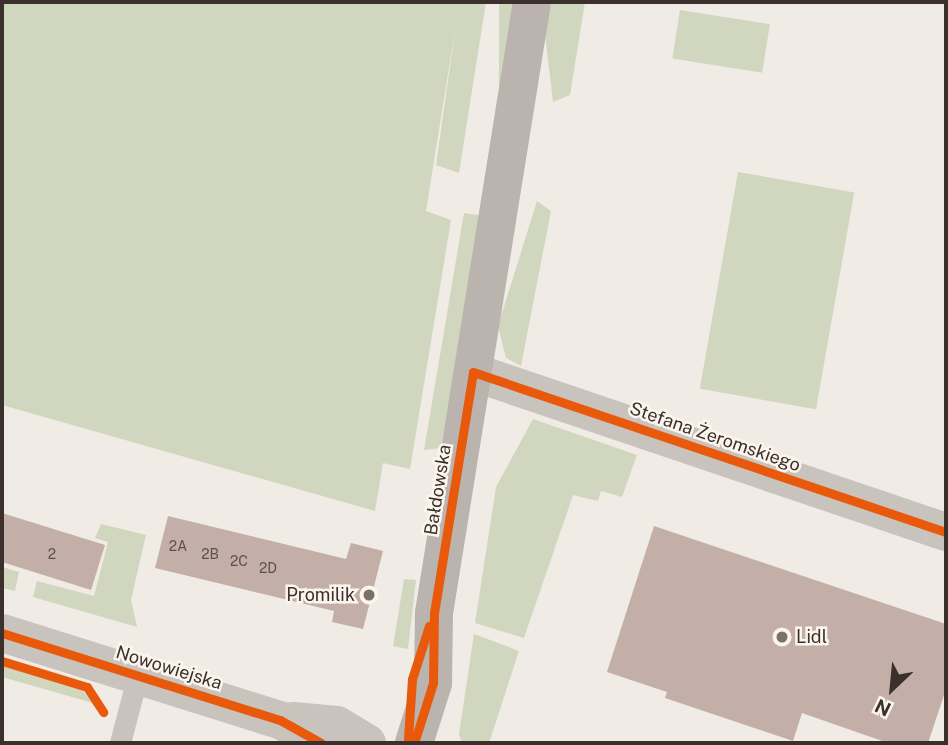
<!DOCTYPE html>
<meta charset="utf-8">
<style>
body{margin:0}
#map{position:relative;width:948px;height:745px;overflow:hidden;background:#f0ebe5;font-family:"Public Sans",sans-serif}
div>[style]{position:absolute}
.green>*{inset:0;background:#d1d6bf;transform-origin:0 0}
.building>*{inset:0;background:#c3afa7}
.lane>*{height:21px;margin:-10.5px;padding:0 10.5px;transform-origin:10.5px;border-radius:10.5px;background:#c9c3be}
.street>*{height:38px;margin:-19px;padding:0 19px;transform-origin:19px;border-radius:19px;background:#c9c3be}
.secondary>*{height:38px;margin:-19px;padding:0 19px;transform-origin:19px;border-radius:19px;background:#bab3ae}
.cycleway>*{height:9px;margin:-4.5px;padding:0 4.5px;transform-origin:4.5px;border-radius:4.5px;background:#e8590c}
.dots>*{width:19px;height:19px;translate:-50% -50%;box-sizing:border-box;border:4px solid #fbf5ee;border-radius:50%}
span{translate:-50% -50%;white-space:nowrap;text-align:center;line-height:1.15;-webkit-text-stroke:5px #fbf5ee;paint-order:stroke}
.number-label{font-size:14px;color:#5d504a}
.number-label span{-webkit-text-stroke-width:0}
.street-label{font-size:18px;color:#3b302b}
.poi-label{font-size:18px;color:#3b302b}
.right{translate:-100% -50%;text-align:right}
.left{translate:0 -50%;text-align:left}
.frame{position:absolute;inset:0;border:4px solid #3b302b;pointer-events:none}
.north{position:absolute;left:857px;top:654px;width:70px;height:70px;-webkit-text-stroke:5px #fbf5ee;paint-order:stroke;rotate:206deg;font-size:19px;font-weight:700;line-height:28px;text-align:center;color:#3b302b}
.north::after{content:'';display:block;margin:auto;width:24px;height:32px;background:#3b302b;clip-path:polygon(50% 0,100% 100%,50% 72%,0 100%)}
</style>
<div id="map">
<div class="green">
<div style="clip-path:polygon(2px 2px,486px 2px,459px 173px,436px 165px,456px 24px,426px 211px,451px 220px,410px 469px,383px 463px,375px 511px,2px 405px)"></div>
<div style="left:499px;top:2px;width:14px;height:203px"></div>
<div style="clip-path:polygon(551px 2px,585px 2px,570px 95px,553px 102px,545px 34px)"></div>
<div style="left:680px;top:10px;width:91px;height:49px;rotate:9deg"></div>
<div style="left:738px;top:172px;width:118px;height:220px;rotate:10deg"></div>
<div style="clip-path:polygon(537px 201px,551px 211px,521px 366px,506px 358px,498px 326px)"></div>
<div style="clip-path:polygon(464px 213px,484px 216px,441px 448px,424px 450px)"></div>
<div style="clip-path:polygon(533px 419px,637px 455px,622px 497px,601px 491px,598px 501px,573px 495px,524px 638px,475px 623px,496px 487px)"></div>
<div style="clip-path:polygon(101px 524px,146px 535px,131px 600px,137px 627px,33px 597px,37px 581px,94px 596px,108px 542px,95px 538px)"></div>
<div style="clip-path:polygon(2px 567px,19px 572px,15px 591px,2px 588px)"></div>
<div style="clip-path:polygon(404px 579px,416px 580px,408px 649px,393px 646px)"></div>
<div style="clip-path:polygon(474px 634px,519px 651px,489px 743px,462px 743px,459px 734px)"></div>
<div style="clip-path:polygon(2px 666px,81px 689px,93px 703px,2px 677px)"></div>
</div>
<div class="building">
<div style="clip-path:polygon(2px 513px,105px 545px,91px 590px,2px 562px)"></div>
<div style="clip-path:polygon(168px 516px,346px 559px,351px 543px,383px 551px,363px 629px,332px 622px,334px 611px,155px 568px)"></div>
<div style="clip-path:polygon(654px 526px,946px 624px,946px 689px,928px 743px,888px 743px,802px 713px,793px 741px,665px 698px,667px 692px,607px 672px)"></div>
</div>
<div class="lane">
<div style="left:120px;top:743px;width:71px;rotate:-75.4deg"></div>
</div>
<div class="street">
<div style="left:473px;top:372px;width:499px;rotate:18.7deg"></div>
<div style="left:2px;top:633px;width:291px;rotate:17.4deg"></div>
<div style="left:280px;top:720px;width:47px;rotate:29.3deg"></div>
<div style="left:293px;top:721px;width:44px;rotate:5.2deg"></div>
<div style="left:337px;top:725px;width:35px;rotate:31deg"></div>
</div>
<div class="secondary">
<div style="left:414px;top:743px;width:63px;rotate:-72.4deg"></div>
<div style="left:433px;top:683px;width:70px;rotate:-89.2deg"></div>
<div style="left:434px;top:613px;width:619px;rotate:-80.89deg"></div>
</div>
<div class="cycleway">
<div style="left:2px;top:633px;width:291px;rotate:17.4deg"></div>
<div style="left:280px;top:720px;width:47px;rotate:29.3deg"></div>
<div style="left:2px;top:661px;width:89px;rotate:17deg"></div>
<div style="left:87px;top:687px;width:30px;rotate:57deg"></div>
<div style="left:408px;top:739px;width:60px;rotate:-86.2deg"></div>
<div style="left:412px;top:679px;width:56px;rotate:-72.2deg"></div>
<div style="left:414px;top:743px;width:63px;rotate:-72.4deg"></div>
<div style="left:433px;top:683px;width:70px;rotate:-89.2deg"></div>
<div style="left:434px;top:613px;width:244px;rotate:-80.8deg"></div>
<div style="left:473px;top:372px;width:499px;rotate:18.7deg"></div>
</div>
<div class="dots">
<div style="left:369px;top:595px;background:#7a716c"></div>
<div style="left:782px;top:637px;background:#7a716c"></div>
</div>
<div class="number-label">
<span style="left:178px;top:546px">2A</span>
<span style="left:52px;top:554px">2</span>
<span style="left:210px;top:554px">2B</span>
<span style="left:239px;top:561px">2C</span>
<span style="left:268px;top:568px">2D</span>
</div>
<div class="street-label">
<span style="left:715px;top:437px;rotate:19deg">Stefana Żeromskiego</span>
<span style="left:438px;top:490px;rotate:-81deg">Bałdowska</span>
<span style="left:169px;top:668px;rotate:17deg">Nowowiejska</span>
</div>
<div class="poi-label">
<span class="right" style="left:355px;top:595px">Promilik</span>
<span class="left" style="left:796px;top:637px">Lidl</span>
</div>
<div class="frame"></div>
<div class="north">N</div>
</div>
